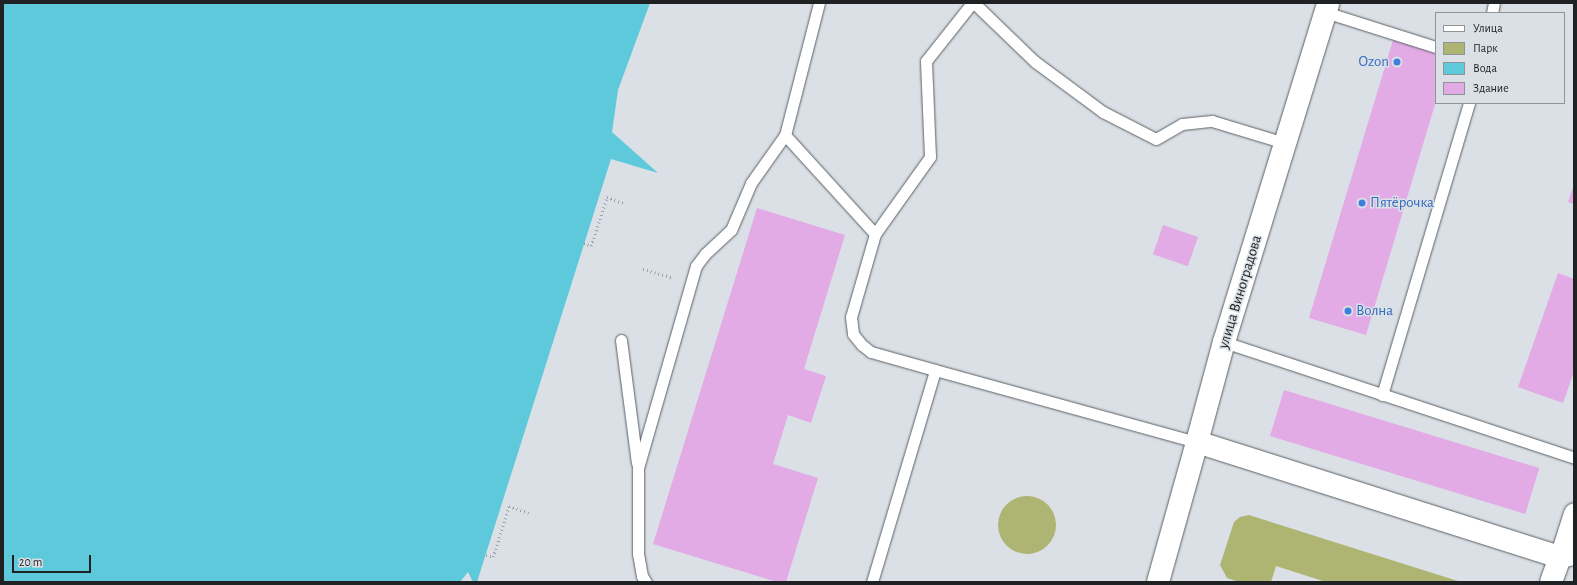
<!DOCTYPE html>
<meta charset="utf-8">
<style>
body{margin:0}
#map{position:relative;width:1577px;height:585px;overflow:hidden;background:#dae0e5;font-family:"Alegreya Sans",sans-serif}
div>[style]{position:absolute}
.green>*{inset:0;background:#aeb471}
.round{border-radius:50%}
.water>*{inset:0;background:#5fc9dc}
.building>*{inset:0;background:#e2abe6;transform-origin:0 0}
.path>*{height:2.5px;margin-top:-1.25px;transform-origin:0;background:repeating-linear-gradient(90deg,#9da1a5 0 1px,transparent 0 4px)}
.roads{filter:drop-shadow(0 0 1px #5b6065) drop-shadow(0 0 1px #5b6065)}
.service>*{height:11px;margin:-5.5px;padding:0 5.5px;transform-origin:5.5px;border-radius:5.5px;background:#fff}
.minor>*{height:21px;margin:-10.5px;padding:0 10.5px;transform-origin:10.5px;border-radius:10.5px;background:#fff}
.tertiary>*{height:22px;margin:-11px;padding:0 11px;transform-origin:11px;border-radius:11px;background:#fff}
.secondary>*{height:22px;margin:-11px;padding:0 11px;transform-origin:11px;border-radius:11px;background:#fff}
.dots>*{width:11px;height:11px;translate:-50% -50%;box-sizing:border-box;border:2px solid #dae0e5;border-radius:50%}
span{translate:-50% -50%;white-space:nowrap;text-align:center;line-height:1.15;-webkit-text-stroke:3px #dae0e5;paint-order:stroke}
.shop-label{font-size:15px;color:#366cbe}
.right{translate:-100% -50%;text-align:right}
.left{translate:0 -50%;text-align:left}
.street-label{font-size:15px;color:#1f2123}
.frame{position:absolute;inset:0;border:4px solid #1f2123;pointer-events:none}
.legend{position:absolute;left:1435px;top:12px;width:130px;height:92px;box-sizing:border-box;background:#dae0e5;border:1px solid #8f9497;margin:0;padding:5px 7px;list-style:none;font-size:12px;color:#1f2123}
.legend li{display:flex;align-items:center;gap:8px;height:20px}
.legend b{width:20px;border:1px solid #8f9497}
.scale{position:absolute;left:12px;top:555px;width:79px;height:18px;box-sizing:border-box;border:2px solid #1f2123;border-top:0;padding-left:5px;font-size:12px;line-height:14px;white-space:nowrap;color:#1f2123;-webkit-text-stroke:3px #dae0e5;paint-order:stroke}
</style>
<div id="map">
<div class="green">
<div class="round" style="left:998px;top:496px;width:58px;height:58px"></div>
<div style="clip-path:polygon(1249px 515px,1461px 582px,1326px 582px,1276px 566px,1271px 582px,1239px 582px,1227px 578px,1220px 565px,1234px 522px,1240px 517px)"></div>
</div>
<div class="water">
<div style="clip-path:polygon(3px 3px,650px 3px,618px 90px,612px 132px,658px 173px,611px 159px,477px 582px,473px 582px,468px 572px,460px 582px,3px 582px)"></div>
</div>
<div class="building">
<div style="clip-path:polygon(1393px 40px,1436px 53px,1436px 101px,1366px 335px,1309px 318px)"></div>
<div style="clip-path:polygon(1574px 184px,1574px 204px,1568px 202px)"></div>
<div style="clip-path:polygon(757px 208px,845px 235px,804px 369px,826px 376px,811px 423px,788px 415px,773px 464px,818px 478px,786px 582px,777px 582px,653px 544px)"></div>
<div style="left:1163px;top:225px;width:37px;height:31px;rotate:19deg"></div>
<div style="clip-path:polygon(1558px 273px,1574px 279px,1574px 371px,1563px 403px,1518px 387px)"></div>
<div style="left:1284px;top:390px;width:267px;height:48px;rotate:17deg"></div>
</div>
<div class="path">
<div style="left:584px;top:243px;width:8px;rotate:23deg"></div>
<div style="left:591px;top:246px;width:52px;rotate:-71.9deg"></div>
<div style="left:607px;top:197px;width:20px;rotate:20deg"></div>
<div style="left:643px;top:269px;width:32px;rotate:16deg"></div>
<div style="left:486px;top:555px;width:7px;rotate:16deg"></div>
<div style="left:493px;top:557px;width:53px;rotate:-72.6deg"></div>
<div style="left:509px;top:506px;width:21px;rotate:19deg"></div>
</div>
<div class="roads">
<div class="service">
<div style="left:819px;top:3px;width:136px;rotate:104.4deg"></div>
<div style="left:785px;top:135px;width:134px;rotate:47.7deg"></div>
<div style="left:875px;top:234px;width:86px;rotate:106.1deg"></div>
<div style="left:851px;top:317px;width:17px;rotate:83deg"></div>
<div style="left:853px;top:334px;width:14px;rotate:51deg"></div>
<div style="left:862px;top:345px;width:11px;rotate:38deg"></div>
<div style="left:871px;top:352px;width:66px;rotate:15.7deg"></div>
<div style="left:974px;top:3px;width:83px;rotate:44deg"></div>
<div style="left:1034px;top:61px;width:86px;rotate:36.5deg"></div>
<div style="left:1103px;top:112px;width:59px;rotate:27deg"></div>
<div style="left:1156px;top:139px;width:30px;rotate:-30deg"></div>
<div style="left:1182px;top:124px;width:30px;rotate:-6deg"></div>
<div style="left:1212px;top:121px;width:76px;rotate:16.8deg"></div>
<div style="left:1325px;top:12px;width:116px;rotate:17.5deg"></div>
<div style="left:1492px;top:13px;width:10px;rotate:-79deg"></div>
<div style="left:875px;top:234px;width:95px;rotate:-54.5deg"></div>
<div style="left:930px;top:157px;width:96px;rotate:-92.4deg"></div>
<div style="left:926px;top:61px;width:74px;rotate:-51.6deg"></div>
<div style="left:621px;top:340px;width:124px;rotate:82.6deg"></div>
<div style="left:1224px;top:342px;width:369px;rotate:18.3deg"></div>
<div style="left:1382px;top:395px;width:305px;rotate:-73.4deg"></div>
<div style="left:646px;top:582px;width:7px;rotate:-124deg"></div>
<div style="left:642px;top:576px;width:22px;rotate:-100deg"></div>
<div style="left:638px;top:554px;width:86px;rotate:-90deg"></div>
<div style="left:638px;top:468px;width:210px;rotate:-74deg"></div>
<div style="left:696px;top:266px;width:15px;rotate:-53deg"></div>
<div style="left:705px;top:254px;width:35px;rotate:-43deg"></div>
<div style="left:731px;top:230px;width:51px;rotate:-66.9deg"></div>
<div style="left:751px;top:183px;width:59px;rotate:-54.7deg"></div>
<div style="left:872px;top:582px;width:221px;rotate:-73.4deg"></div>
<div style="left:935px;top:370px;width:272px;rotate:15.4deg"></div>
</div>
<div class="minor">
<div style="left:1560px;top:557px;width:46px;rotate:-72.3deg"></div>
</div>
<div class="tertiary">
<div style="left:1158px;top:582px;width:145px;rotate:-74.4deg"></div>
<div style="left:1197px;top:442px;width:381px;rotate:17.6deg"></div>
<div style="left:1560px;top:557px;width:14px;rotate:-12deg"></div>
<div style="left:1551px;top:582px;width:27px;rotate:-70deg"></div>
</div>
<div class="secondary">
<div style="left:1197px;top:442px;width:104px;rotate:-74.9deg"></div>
<div style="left:1224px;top:342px;width:355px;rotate:-72.9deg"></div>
</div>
</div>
<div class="dots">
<div style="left:1397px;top:62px;background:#3f7fe0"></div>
<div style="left:1362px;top:203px;background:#3f7fe0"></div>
<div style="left:1348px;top:311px;background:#3f7fe0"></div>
</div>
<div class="shop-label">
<span class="right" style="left:1389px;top:62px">Ozon</span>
<span class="left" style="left:1370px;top:203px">Пятёрочка</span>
<span class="left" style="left:1356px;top:311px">Волна</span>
</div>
<div class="street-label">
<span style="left:1240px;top:292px;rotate:-73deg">улица Виноградова</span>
</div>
<div class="frame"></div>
<ul class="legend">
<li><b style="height:5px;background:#fff"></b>Улица</li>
<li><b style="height:11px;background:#aeb471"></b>Парк</li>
<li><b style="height:11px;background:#5fc9dc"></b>Вода</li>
<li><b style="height:11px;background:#e2abe6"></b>Здание</li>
</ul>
<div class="scale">20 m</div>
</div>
